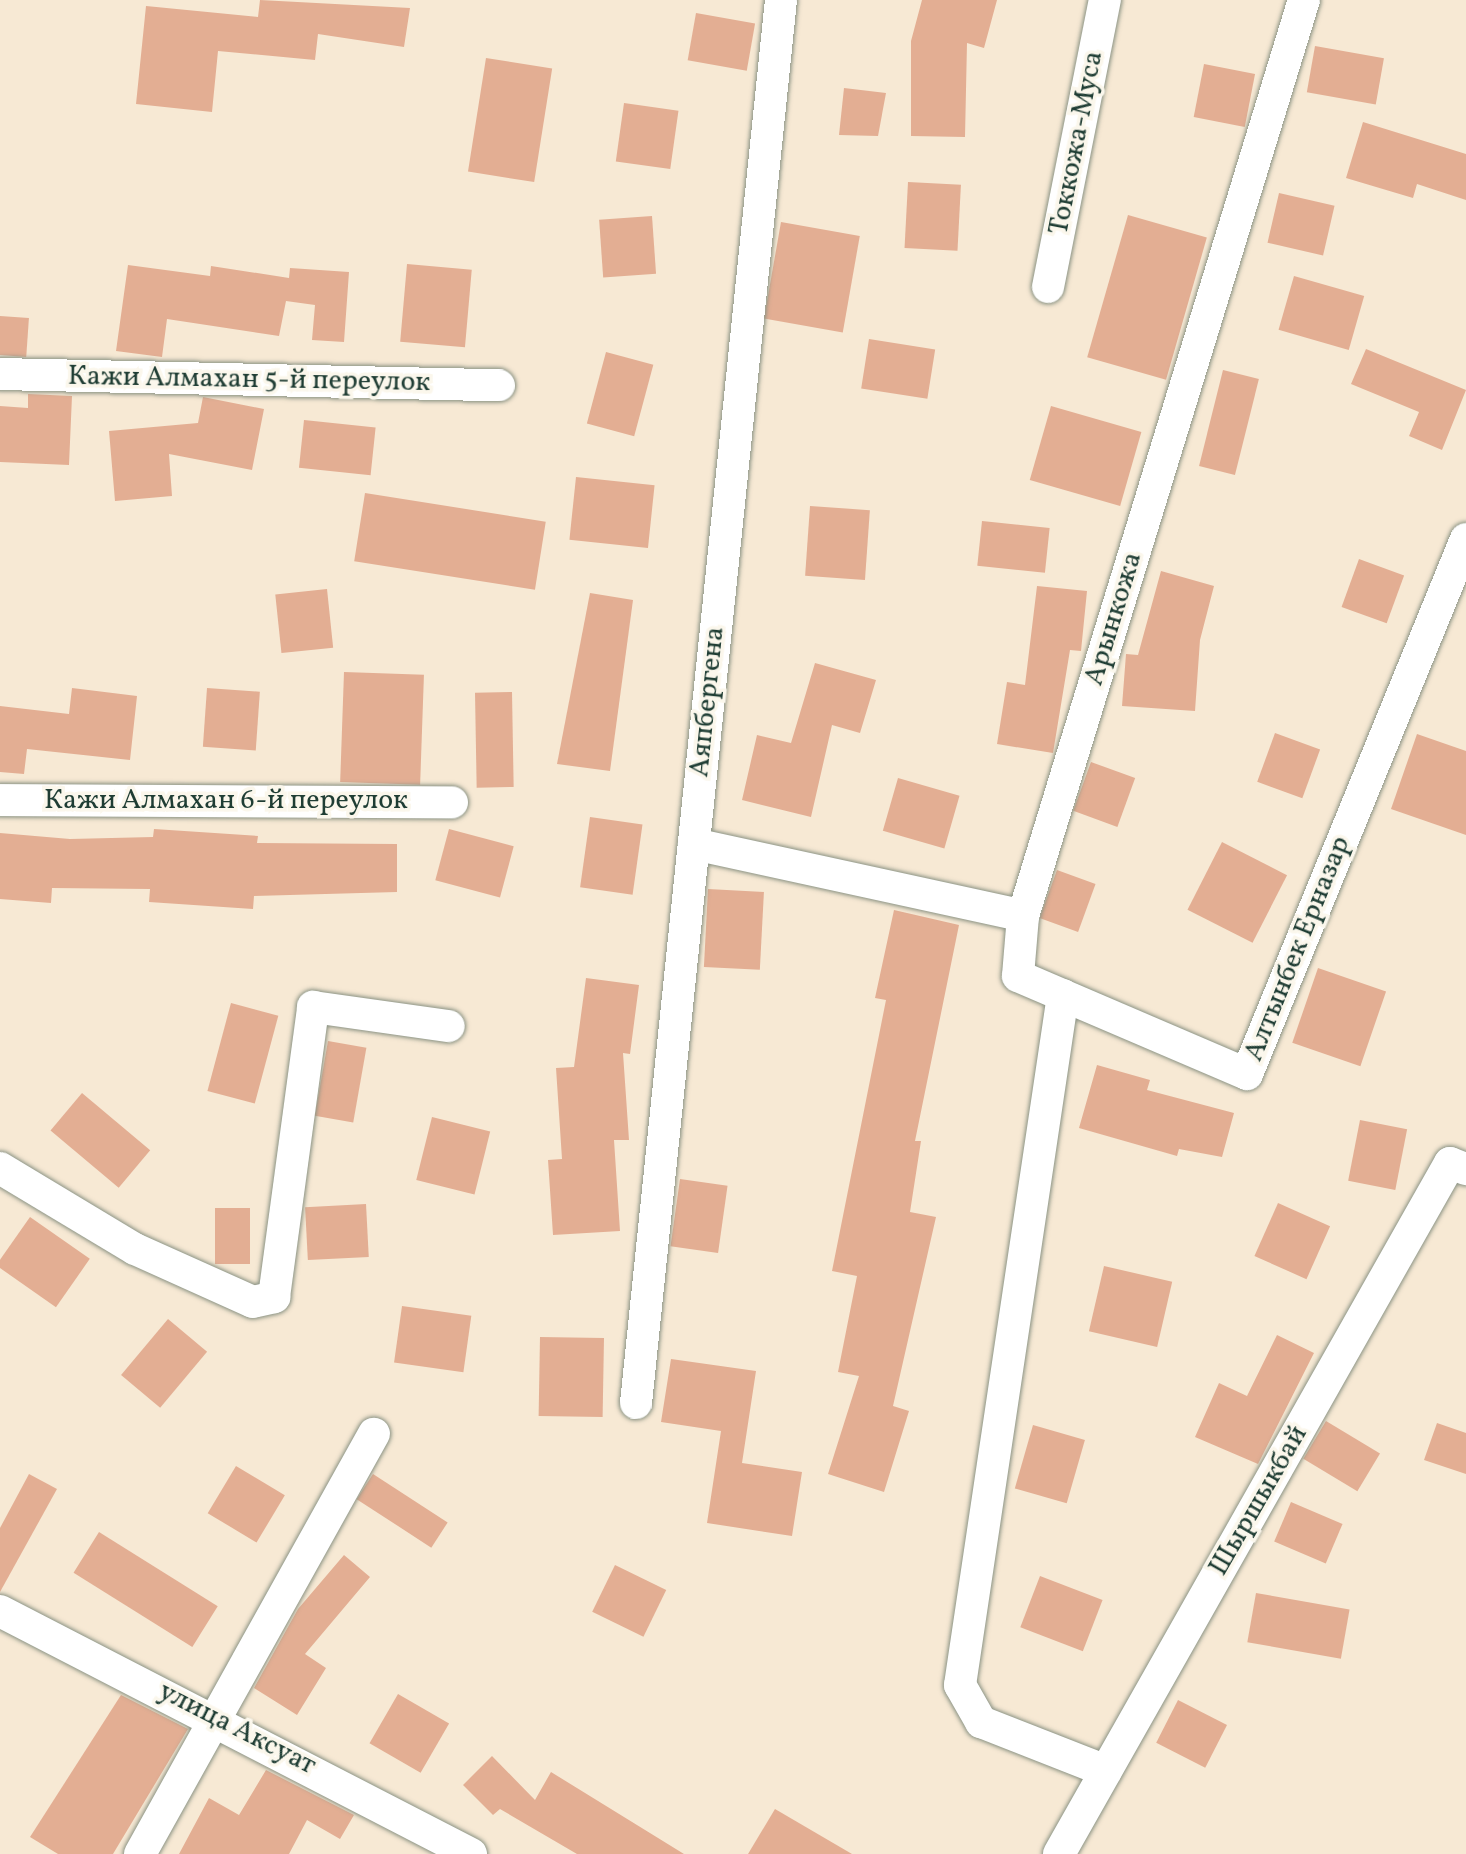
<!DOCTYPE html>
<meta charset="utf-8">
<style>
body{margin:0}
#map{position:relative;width:1466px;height:1854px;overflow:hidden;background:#f7e9d4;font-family:Vollkorn,serif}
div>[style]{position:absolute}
.building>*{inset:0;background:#e3ae93;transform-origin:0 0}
.roads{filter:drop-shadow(0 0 2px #8b9384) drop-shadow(0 0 2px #8b9384)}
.minor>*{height:32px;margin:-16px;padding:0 16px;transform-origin:16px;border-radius:16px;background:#fff}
span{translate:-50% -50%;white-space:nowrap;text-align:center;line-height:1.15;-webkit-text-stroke:7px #fbf7ec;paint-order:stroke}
.street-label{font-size:28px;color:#1f3d34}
</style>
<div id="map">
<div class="building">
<div style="clip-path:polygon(260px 0,410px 8px,404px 47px,318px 34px,315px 60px,218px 51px,212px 112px,136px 104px,146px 6px,258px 17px)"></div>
<div style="clip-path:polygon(922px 0,997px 0,984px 48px,967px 43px,965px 137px,911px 136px,911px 41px)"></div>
<div style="left:696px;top:13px;width:60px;height:48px;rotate:10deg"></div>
<div style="left:1315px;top:46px;width:70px;height:47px;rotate:10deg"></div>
<div style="left:486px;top:58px;width:67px;height:115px;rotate:9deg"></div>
<div style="left:1204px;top:64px;width:52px;height:54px;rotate:11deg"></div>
<div style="clip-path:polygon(844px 88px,886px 93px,878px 136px,839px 135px)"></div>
<div style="left:624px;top:103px;width:55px;height:59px;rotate:8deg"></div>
<div style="clip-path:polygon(1363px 122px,1466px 154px,1466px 200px,1417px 184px,1413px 198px,1346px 178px)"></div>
<div style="left:908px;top:182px;width:53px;height:66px;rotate:3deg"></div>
<div style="left:1279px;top:193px;width:57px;height:51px;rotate:13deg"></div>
<div style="left:1128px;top:215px;width:82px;height:148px;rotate:16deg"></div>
<div style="left:652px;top:216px;width:58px;height:53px;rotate:86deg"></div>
<div style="left:781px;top:222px;width:80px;height:98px;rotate:10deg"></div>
<div style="left:407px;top:264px;width:65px;height:78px;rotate:5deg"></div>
<div style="clip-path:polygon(128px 265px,210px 276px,211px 266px,289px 278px,290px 268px,349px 272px,344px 342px,312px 340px,315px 305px,286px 301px,279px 336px,167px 319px,162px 357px,116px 351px)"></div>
<div style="left:1294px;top:276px;width:73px;height:56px;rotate:16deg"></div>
<div style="left:0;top:316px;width:29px;height:39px;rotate:4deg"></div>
<div style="left:869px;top:339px;width:67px;height:50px;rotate:9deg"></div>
<div style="clip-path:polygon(1366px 349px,1466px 390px,1442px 450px,1409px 436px,1419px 412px,1351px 384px)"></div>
<div style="left:606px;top:352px;width:49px;height:74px;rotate:15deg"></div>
<div style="left:1223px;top:370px;width:37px;height:99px;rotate:14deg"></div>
<div style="clip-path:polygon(28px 394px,72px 396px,69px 465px,0 462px,0 406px,28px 408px)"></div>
<div style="clip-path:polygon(203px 397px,264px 409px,252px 470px,169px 454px,172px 496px,115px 501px,109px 431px,198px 423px)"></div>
<div style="left:1051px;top:406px;width:94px;height:77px;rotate:16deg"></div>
<div style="left:304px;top:420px;width:72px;height:48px;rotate:6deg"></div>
<div style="left:576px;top:477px;width:79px;height:63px;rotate:6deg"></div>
<div style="left:365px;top:493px;width:183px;height:69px;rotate:9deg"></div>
<div style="left:810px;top:506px;width:60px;height:70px;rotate:4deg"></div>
<div style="left:982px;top:521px;width:68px;height:45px;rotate:6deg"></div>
<div style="left:1359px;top:559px;width:48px;height:51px;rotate:20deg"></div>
<div style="clip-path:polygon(1161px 571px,1214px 586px,1200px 640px,1195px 711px,1122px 706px,1126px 654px,1138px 655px)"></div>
<div style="clip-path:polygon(1037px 586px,1087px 591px,1081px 651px,1070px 650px,1053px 753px,997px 744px,1007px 682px,1025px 685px)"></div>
<div style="left:327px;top:589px;width:59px;height:52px;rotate:84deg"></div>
<div style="clip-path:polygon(590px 593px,633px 600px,610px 771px,557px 764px)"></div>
<div style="clip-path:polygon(815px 663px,876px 680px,860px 733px,832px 725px,811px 817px,742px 800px,757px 735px,791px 743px)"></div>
<div style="left:344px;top:672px;width:80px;height:110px;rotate:2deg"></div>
<div style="clip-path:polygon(72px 688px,137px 696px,130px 760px,27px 749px,24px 774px,0 772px,0 706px,69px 714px)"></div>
<div style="left:207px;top:688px;width:53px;height:59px;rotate:4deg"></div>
<div style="left:512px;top:692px;width:95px;height:37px;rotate:89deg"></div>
<div style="left:1275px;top:733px;width:48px;height:52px;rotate:20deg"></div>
<div style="clip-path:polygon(1417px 734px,1466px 751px,1466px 835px,1391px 809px)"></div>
<div style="left:1091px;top:762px;width:47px;height:52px;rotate:20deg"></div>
<div style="left:898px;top:778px;width:64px;height:55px;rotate:16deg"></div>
<div style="left:590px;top:817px;width:53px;height:71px;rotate:8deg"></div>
<div style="clip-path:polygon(154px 829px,258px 836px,257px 843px,397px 844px,397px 892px,254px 896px,253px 909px,149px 902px,150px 889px,52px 888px,51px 903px,0 899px,0 833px,70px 839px,153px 837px)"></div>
<div style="left:449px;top:829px;width:67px;height:53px;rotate:15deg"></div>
<div style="left:1222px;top:842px;width:73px;height:76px;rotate:27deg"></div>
<div style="left:1057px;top:870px;width:41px;height:51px;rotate:20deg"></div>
<div style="left:708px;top:889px;width:56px;height:78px;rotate:3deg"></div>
<div style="clip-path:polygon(894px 910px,959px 925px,915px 1141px,921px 1141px,910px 1212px,936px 1217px,893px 1406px,909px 1411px,884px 1492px,828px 1474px,859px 1376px,838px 1372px,857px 1276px,832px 1271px,886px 1000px,875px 998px)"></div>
<div style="left:1318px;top:968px;width:72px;height:79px;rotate:19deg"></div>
<div style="clip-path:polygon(586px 978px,639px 985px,630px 1054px,623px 1053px,629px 1140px,614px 1140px,620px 1231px,553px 1235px,548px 1160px,562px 1159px,556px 1068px,574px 1067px)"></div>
<div style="left:231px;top:1003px;width:49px;height:91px;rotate:15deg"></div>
<div style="left:328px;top:1041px;width:39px;height:76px;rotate:10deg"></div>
<div style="clip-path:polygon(1097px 1065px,1150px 1080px,1147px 1090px,1234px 1113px,1222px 1157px,1179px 1149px,1177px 1156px,1079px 1128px)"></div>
<div style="left:82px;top:1093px;width:89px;height:49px;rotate:40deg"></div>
<div style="left:432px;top:1117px;width:60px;height:65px;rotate:14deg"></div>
<div style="left:1360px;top:1120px;width:48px;height:62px;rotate:11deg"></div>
<div style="left:680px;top:1179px;width:48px;height:68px;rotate:8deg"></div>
<div style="left:1278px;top:1203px;width:57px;height:58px;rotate:24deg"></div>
<div style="left:366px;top:1204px;width:53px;height:61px;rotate:87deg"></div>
<div style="left:215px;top:1208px;width:35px;height:56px"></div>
<div style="left:30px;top:1217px;width:73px;height:59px;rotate:35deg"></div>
<div style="left:1104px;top:1266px;width:70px;height:67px;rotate:13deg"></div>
<div style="left:402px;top:1306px;width:70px;height:57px;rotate:8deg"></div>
<div style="left:168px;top:1319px;width:51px;height:73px;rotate:40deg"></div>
<div style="clip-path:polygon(1277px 1335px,1314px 1353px,1258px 1464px,1195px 1437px,1219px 1383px,1247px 1396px)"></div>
<div style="left:540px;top:1337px;width:64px;height:79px;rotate:1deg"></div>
<div style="clip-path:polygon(671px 1359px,756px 1371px,742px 1463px,802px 1472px,792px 1536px,707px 1523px,721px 1431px,661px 1422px)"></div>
<div style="left:1326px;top:1421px;width:63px;height:44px;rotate:31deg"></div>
<div style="clip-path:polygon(1437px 1423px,1466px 1433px,1466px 1474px,1424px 1460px)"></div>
<div style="left:1033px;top:1425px;width:54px;height:66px;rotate:16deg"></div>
<div style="left:236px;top:1466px;width:57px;height:55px;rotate:31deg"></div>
<div style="clip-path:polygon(29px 1474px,57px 1489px,0 1592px,0 1528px)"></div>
<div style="left:373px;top:1474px;width:89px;height:30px;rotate:33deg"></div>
<div style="left:1291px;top:1502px;width:56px;height:43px;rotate:23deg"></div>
<div style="left:99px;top:1532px;width:140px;height:48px;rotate:32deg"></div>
<div style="clip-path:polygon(344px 1555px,370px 1577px,305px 1654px,326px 1668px,297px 1715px,254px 1688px,298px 1609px)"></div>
<div style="left:615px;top:1565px;width:57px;height:52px;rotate:26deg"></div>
<div style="left:1040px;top:1576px;width:67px;height:55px;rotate:21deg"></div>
<div style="left:1256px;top:1593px;width:95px;height:50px;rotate:10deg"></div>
<div style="left:398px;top:1694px;width:59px;height:57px;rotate:30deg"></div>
<div style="clip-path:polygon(121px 1695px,188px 1729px,113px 1854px,58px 1854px,30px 1837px)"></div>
<div style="left:1178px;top:1700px;width:55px;height:48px;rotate:27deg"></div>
<div style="clip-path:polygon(492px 1756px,535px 1800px,551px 1772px,684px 1854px,577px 1854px,500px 1809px,493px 1815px,463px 1785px)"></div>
<div style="clip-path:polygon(266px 1770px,354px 1815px,340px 1839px,307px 1820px,289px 1854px,179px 1854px,209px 1798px,239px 1815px)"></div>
<div style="clip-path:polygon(775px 1809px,852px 1854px,748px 1854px)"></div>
</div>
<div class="roads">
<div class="minor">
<div style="left:1048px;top:287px;width:293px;rotate:-78.8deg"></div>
<div style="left:0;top:374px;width:499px;rotate:1.3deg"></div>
<div style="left:0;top:800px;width:452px;rotate:0.3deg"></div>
<div style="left:694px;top:844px;width:337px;rotate:12.3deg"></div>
<div style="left:1023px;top:916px;width:958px;rotate:-72.95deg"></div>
<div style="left:1023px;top:916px;width:60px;rotate:94.8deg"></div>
<div style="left:1018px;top:976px;width:249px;rotate:23.2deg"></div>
<div style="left:1247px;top:1074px;width:578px;rotate:-67.74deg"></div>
<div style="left:1063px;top:995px;width:698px;rotate:98.49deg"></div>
<div style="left:960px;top:1685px;width:43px;rotate:60.4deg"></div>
<div style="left:981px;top:1722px;width:134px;rotate:21.4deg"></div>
<div style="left:0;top:1168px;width:157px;rotate:31deg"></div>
<div style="left:135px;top:1249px;width:129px;rotate:24.2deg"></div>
<div style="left:253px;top:1302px;width:22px;rotate:-13deg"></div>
<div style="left:274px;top:1297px;width:293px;rotate:-82.3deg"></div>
<div style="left:313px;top:1007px;width:137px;rotate:8deg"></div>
<div style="left:636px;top:1403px;width:1410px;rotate:-84.1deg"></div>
<div style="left:0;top:1611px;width:530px;rotate:27.29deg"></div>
<div style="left:140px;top:1854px;width:481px;rotate:-60.9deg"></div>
<div style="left:1059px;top:1854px;width:794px;rotate:-60.5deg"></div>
<div style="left:1450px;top:1163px;width:17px;rotate:21deg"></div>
</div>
</div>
<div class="street-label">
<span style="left:1077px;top:143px;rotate:-79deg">Токкожа-Муса</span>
<span style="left:249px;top:380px;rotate:1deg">Кажи Алмахан 5-й переулок</span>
<span style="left:1114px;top:619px;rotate:-73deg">Арынкожа</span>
<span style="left:708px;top:702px;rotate:-84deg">Аяпбергена</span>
<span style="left:226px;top:801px">Кажи Алмахан 6-й переулок</span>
<span style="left:1298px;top:949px;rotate:-68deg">Алтынбек Ерназар</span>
<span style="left:1259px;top:1501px;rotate:-60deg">Шыршыкбай</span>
<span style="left:237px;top:1729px;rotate:27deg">улица Аксуат</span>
</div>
</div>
